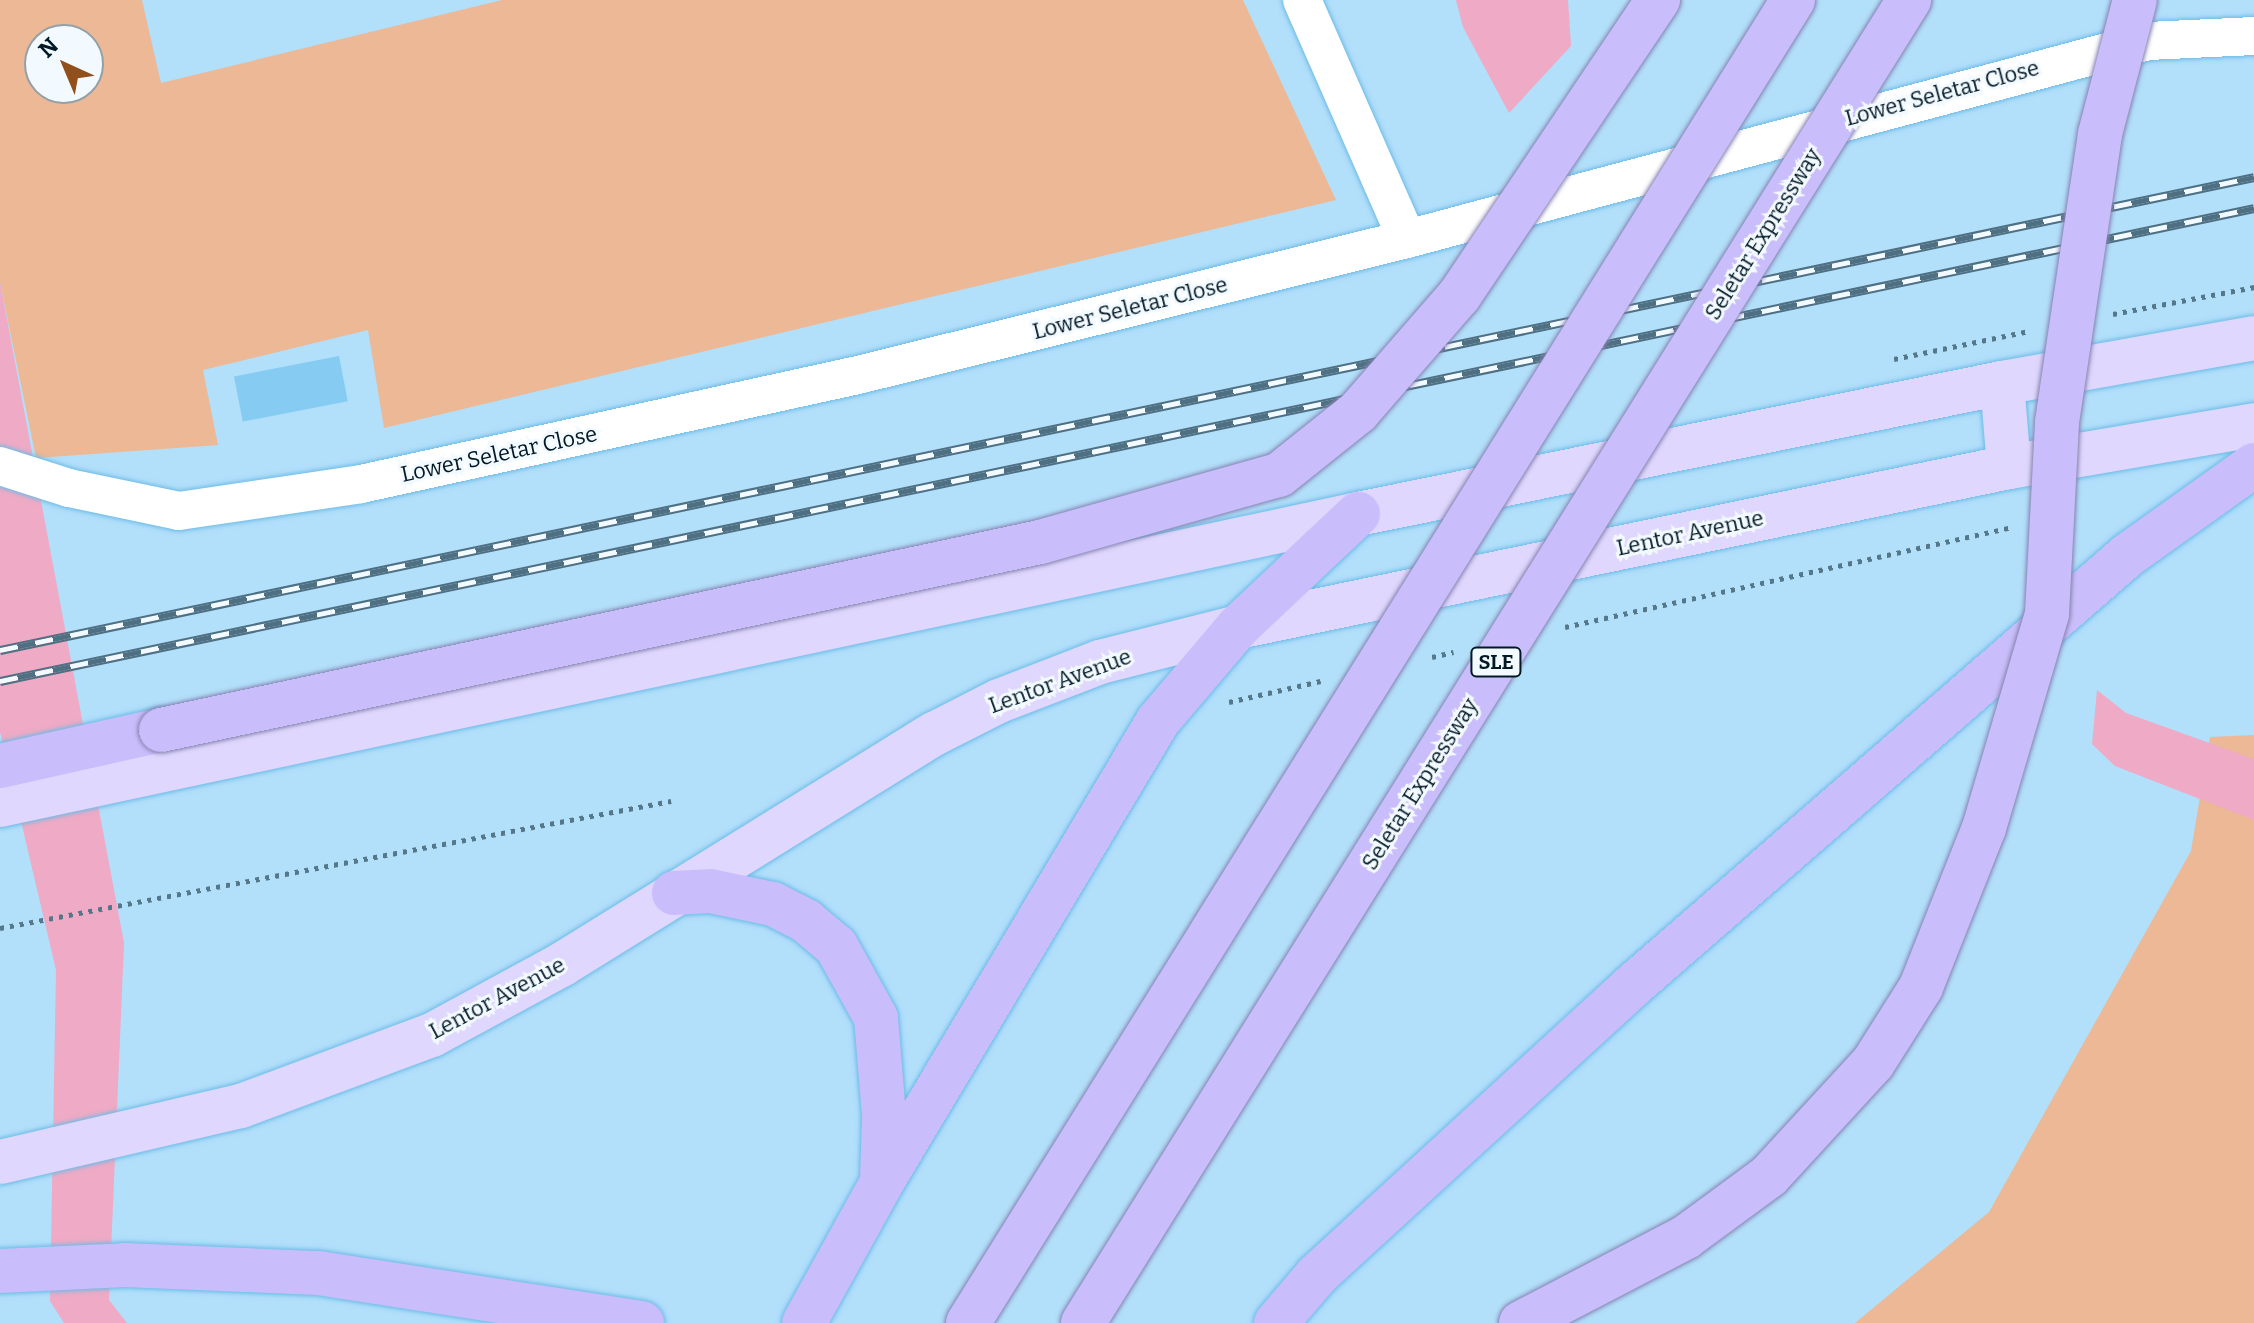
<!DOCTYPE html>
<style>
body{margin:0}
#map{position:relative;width:2254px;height:1323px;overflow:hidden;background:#b2dffa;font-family:Bitter,serif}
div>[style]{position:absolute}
.green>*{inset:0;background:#ecb896}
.water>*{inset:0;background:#efaac5}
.building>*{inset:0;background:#86cbf2;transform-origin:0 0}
.path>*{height:5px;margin-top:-2.5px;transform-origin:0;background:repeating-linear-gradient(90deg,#55778a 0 4px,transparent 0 10px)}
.roads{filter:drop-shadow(0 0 2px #6cbbe7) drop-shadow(0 0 2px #6cbbe7)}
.minor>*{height:38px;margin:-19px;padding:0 19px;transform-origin:19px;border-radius:19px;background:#fff}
.major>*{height:44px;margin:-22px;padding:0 22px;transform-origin:22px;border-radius:22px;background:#dfd7fd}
.highway>*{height:44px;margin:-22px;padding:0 22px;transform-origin:22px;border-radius:22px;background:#cabdfb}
.rail>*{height:9px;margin-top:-4.5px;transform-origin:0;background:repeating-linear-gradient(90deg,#f3faff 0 18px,#4f6f82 0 36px);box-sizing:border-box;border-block:2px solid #4f6f82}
.bridges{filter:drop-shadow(0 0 2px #8483b0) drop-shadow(0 0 2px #8483b0)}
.highway-bridge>*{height:44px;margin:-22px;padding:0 22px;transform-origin:22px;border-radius:22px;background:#cabdfb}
span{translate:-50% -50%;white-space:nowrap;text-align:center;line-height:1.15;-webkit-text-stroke:6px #f3faff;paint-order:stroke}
.shield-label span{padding:2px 6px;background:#f3faff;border:2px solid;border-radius:6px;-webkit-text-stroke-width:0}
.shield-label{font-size:20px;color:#011825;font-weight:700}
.street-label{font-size:22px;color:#011825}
.north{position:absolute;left:24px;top:24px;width:80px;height:80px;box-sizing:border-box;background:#f3faff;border:2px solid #92a0a8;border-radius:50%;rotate:316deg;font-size:22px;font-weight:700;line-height:32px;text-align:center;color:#011825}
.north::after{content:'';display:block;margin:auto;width:28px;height:36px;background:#914f1c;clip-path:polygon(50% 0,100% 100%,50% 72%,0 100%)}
</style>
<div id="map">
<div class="green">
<div style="clip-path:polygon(evenodd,0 0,142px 0,161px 83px,502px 0,1243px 0,1336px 200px,384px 428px,368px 330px,203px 370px,218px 445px,36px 458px,0 282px,0 0,40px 40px,88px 40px,88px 88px,40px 88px,40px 40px)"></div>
<div style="clip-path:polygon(2254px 735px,2254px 1323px,1855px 1323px,1989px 1212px,2191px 851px,2210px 737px)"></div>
</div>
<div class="water">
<div style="clip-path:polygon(1456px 0,1568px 0,1571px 46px,1509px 113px,1463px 27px)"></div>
<div style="clip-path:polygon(0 282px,124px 943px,109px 1300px,127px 1323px,64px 1323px,50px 1301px,56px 970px,0 732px)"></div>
<div style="clip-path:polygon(2097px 690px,2126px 713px,2254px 759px,2254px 820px,2115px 766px,2092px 744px)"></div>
</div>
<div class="building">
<div style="left:339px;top:356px;width:46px;height:107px;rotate:79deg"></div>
</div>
<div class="path">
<div style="left:2113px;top:314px;width:144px;rotate:-10.8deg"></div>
<div style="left:1894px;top:359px;width:138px;rotate:-11.7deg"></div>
<div style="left:1565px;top:627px;width:458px;rotate:-12.6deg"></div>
<div style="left:1432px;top:657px;width:22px;rotate:-13deg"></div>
<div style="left:1229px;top:702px;width:94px;rotate:-12.9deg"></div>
<div style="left:0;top:928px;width:683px;rotate:-10.72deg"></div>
</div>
<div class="roads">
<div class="minor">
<div style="left:1302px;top:0;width:261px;rotate:66.3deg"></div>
<div style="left:0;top:466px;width:72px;rotate:17.7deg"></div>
<div style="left:69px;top:488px;width:112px;rotate:11.8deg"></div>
<div style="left:179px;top:511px;width:184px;rotate:-8.4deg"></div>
<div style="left:361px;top:484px;width:509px;rotate:-12.37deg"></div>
<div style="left:858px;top:375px;width:566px;rotate:-13.91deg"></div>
<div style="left:1407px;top:239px;width:767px;rotate:-14.96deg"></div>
<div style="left:2148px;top:41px;width:106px;rotate:-2.7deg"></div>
</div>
<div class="major">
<div style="left:2002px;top:383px;width:84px;rotate:85.2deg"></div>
<div style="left:0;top:805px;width:1389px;rotate:-12.09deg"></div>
<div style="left:1358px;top:514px;width:657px;rotate:-11.5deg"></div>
<div style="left:2002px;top:383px;width:256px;rotate:-10.1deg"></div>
<div style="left:0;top:1162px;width:247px;rotate:-13.1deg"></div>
<div style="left:241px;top:1106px;width:204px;rotate:-20.4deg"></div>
<div style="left:432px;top:1035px;width:147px;rotate:-28.5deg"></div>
<div style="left:561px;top:965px;width:439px;rotate:-31.8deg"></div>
<div style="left:934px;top:734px;width:73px;rotate:-26.9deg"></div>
<div style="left:999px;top:701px;width:108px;rotate:-21.1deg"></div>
<div style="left:1100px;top:662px;width:142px;rotate:-14.2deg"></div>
<div style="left:1238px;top:627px;width:787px;rotate:-11.72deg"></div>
<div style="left:2009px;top:467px;width:249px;rotate:-9.7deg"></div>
</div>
<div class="highway">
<div style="left:0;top:766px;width:165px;rotate:-12.6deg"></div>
<div style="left:674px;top:893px;width:36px;rotate:-3deg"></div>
<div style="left:710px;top:891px;width:64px;rotate:11.7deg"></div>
<div style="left:773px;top:904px;width:37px;rotate:27deg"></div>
<div style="left:806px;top:921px;width:39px;rotate:40deg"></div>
<div style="left:836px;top:946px;width:82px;rotate:60.9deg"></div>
<div style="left:876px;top:1018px;width:98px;rotate:85.3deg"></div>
<div style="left:884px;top:1116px;width:64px;rotate:91.8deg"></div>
<div style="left:0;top:1271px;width:125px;rotate:-2.7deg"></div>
<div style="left:125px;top:1265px;width:194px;rotate:2.4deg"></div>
<div style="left:319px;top:1273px;width:327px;rotate:8.8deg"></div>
<div style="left:804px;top:1323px;width:161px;rotate:-61deg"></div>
<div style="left:882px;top:1182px;width:537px;rotate:-59.09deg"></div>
<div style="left:1158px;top:721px;width:123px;rotate:-49.6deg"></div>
<div style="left:1238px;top:627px;width:165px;rotate:-43.3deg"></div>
<div style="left:1276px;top:1323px;width:63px;rotate:-49.5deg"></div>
<div style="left:1317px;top:1275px;width:426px;rotate:-42.5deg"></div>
<div style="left:1631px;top:987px;width:659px;rotate:-41deg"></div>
<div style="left:2128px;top:555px;width:155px;rotate:-35.5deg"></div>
</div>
</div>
<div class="rail">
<div style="left:0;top:650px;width:2303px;rotate:-11.85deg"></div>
<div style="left:0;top:681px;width:2303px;rotate:-11.85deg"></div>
</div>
<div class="bridges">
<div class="highway-bridge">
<div style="left:161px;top:730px;width:899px;rotate:-12.07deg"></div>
<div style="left:1040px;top:542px;width:248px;rotate:-15.7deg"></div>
<div style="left:1279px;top:475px;width:101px;rotate:-38.6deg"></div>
<div style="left:1358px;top:412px;width:154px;rotate:-49deg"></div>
<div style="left:1459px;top:296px;width:357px;rotate:-56.1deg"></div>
<div style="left:968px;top:1323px;width:1559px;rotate:-58.05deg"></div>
<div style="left:1083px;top:1323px;width:1560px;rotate:-58.02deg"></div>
<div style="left:1521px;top:1323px;width:186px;rotate:-27.5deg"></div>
<div style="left:1686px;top:1237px;width:103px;rotate:-36.3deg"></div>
<div style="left:1769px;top:1176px;width:154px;rotate:-47.4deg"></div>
<div style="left:1873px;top:1063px;width:90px;rotate:-57.7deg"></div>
<div style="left:1921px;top:987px;width:171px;rotate:-68.4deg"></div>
<div style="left:1984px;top:828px;width:223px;rotate:-73.6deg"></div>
<div style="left:2047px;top:614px;width:192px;rotate:-87deg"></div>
<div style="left:2057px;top:422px;width:291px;rotate:-81.5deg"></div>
<div style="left:2100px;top:134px;width:138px;rotate:-75.4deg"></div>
</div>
</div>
<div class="shield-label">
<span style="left:1496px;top:662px">SLE</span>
</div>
<div class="street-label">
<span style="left:1942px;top:93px;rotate:-15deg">Lower Seletar Close</span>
<span style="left:1763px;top:234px;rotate:-58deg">Seletar Expressway</span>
<span style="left:1130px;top:308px;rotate:-14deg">Lower Seletar Close</span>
<span style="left:499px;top:454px;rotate:-12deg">Lower Seletar Close</span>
<span style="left:1690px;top:533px;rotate:-12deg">Lentor Avenue</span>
<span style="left:1060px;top:681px;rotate:-20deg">Lentor Avenue</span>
<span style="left:1420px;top:784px;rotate:-58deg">Seletar Expressway</span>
<span style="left:497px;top:998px;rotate:-28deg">Lentor Avenue</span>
</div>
<div class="north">N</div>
</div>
